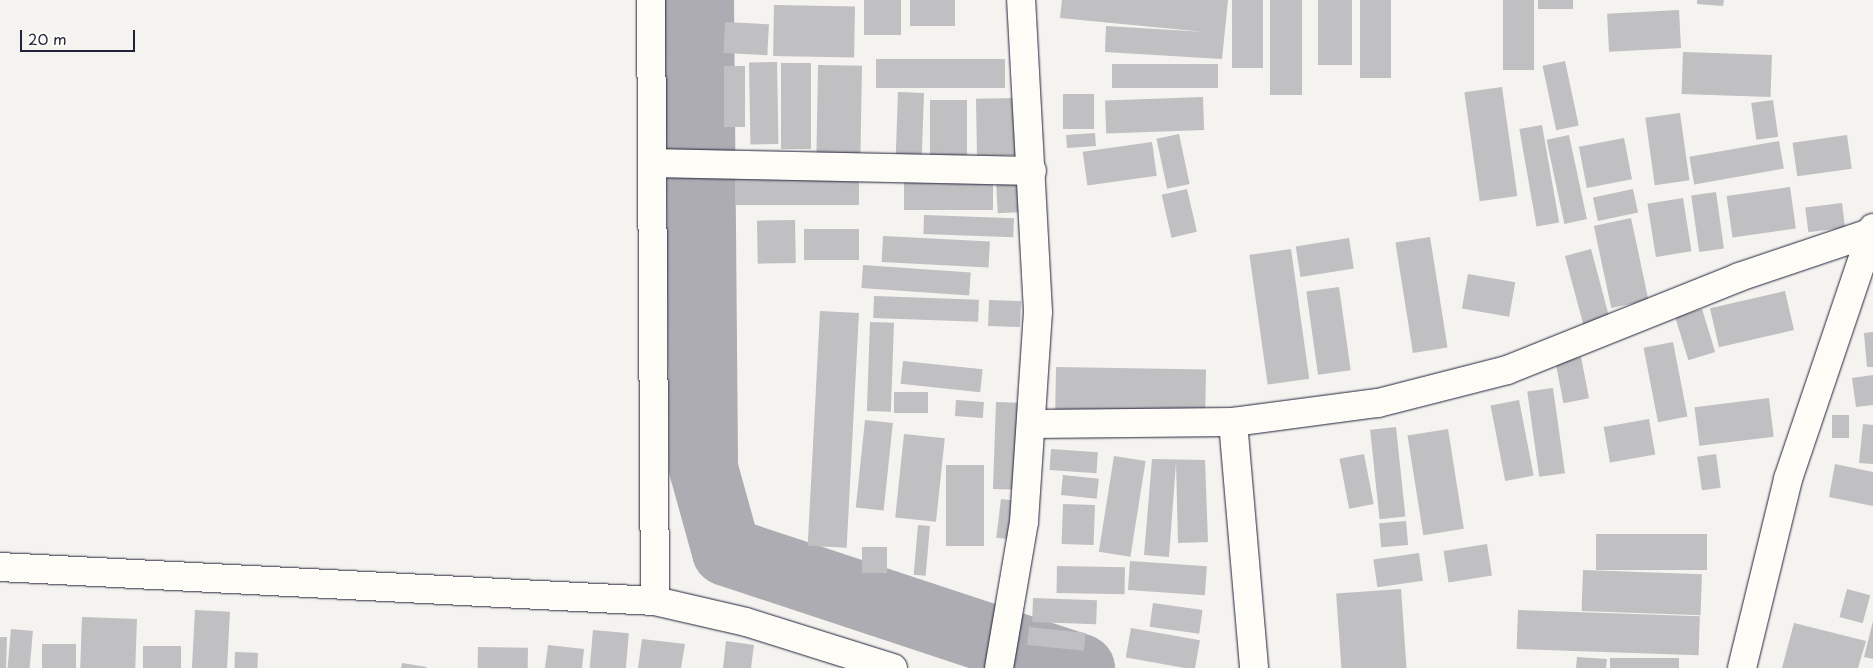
<!DOCTYPE html>
<style>
body{margin:0}
#map{position:relative;width:1873px;height:668px;overflow:hidden;background:#f4f3ef;font-family:"Playpen Sans",sans-serif}
div>[style]{position:absolute}
.river>*{height:69px;margin:-34.5px;padding:0 34.5px;transform-origin:34.5px;border-radius:34.5px;background:#acacb2}
.building>*{inset:0;background:#c0bfc2;transform-origin:0 0}
.roads{filter:drop-shadow(0 0 1px #22223b) drop-shadow(0 0 1px #22223b)}
.street>*{height:28px;margin:-14px;padding:0 14px;transform-origin:14px;border-radius:14px;background:#fdfcf7}
.secondary>*{height:28px;margin:-14px;padding:0 14px;transform-origin:14px;border-radius:14px;background:#fdfcf7}
span{translate:-50% -50%;white-space:nowrap;text-align:center;line-height:1.15;-webkit-text-stroke:5px #fdfcf7;paint-order:stroke}
.scale{position:absolute;left:20px;top:30px;width:115px;height:22px;box-sizing:border-box;border:2px solid #22223b;border-top:0;padding-left:6px;font-size:15px;line-height:18px;white-space:nowrap;color:#22223b;-webkit-text-stroke:4px #fdfcf7;paint-order:stroke}
</style>
<div id="map">
<div class="river">
<div style="left:699px;top:0;width:468px;rotate:89.5deg"></div>
<div style="left:703px;top:468px;width:86px;rotate:74.5deg"></div>
<div style="left:726px;top:551px;width:373px;rotate:18.3deg"></div>
</div>
<div class="building">
<div style="left:864px;top:0;width:37px;height:35px"></div>
<div style="left:910px;top:0;width:45px;height:26px"></div>
<div style="clip-path:polygon(1062px 0,1228px 0,1222px 59px,1105px 52px,1106px 26px,1205px 32px,1060px 18px)"></div>
<div style="left:1232px;top:0;width:31px;height:68px"></div>
<div style="left:1270px;top:0;width:32px;height:95px"></div>
<div style="left:1318px;top:0;width:34px;height:65px"></div>
<div style="left:1360px;top:0;width:31px;height:78px"></div>
<div style="left:1503px;top:0;width:31px;height:70px"></div>
<div style="left:1538px;top:0;width:35px;height:9px"></div>
<div style="clip-path:polygon(1697px 0,1724px 0,1723px 6px,1697px 4px)"></div>
<div style="left:774px;top:5px;width:81px;height:51px;rotate:1deg"></div>
<div style="left:1679px;top:10px;width:38px;height:72px;rotate:87deg"></div>
<div style="left:725px;top:22px;width:44px;height:31px;rotate:3deg"></div>
<div style="left:1683px;top:52px;width:89px;height:42px;rotate:2deg"></div>
<div style="left:876px;top:59px;width:129px;height:29px"></div>
<div style="left:1565px;top:61px;width:66px;height:23px;rotate:78deg"></div>
<div style="left:777px;top:62px;width:82px;height:28px;rotate:89deg"></div>
<div style="left:781px;top:63px;width:30px;height:86px"></div>
<div style="left:1112px;top:64px;width:106px;height:24px"></div>
<div style="left:818px;top:65px;width:44px;height:88px;rotate:1deg"></div>
<div style="left:724px;top:66px;width:21px;height:61px"></div>
<div style="left:1502px;top:87px;width:110px;height:38px;rotate:82deg"></div>
<div style="left:898px;top:92px;width:26px;height:67px;rotate:2deg"></div>
<div style="left:1094px;top:94px;width:35px;height:31px;rotate:90deg"></div>
<div style="left:1203px;top:97px;width:33px;height:98px;rotate:88deg"></div>
<div style="left:1024px;top:98px;width:57px;height:48px;rotate:89deg"></div>
<div style="left:930px;top:100px;width:37px;height:55px"></div>
<div style="left:1773px;top:100px;width:37px;height:22px;rotate:82deg"></div>
<div style="left:1680px;top:113px;width:68px;height:35px;rotate:82deg"></div>
<div style="left:1542px;top:125px;width:99px;height:23px;rotate:80deg"></div>
<div style="left:1095px;top:133px;width:13px;height:29px;rotate:86deg"></div>
<div style="left:1179px;top:134px;width:51px;height:23px;rotate:78deg"></div>
<div style="left:1569px;top:135px;width:86px;height:23px;rotate:78deg"></div>
<div style="left:1847px;top:135px;width:34px;height:55px;rotate:82deg"></div>
<div style="left:1624px;top:138px;width:42px;height:46px;rotate:79deg"></div>
<div style="left:1779px;top:141px;width:28px;height:91px;rotate:80deg"></div>
<div style="left:1152px;top:142px;width:34px;height:70px;rotate:82deg"></div>
<div style="left:735px;top:173px;width:124px;height:32px"></div>
<div style="left:904px;top:179px;width:89px;height:31px"></div>
<div style="left:1020px;top:179px;width:33px;height:24px;rotate:87deg"></div>
<div style="left:1790px;top:187px;width:42px;height:64px;rotate:82deg"></div>
<div style="left:1187px;top:189px;width:44px;height:26px;rotate:77deg"></div>
<div style="left:1633px;top:189px;width:24px;height:41px;rotate:78deg"></div>
<div style="left:1716px;top:192px;width:57px;height:25px;rotate:82deg"></div>
<div style="left:1683px;top:198px;width:54px;height:36px;rotate:81deg"></div>
<div style="left:1842px;top:203px;width:25px;height:37px;rotate:83deg"></div>
<div style="left:924px;top:215px;width:90px;height:19px;rotate:2deg"></div>
<div style="left:1631px;top:218px;width:84px;height:38px;rotate:78deg"></div>
<div style="left:795px;top:220px;width:43px;height:38px;rotate:89deg"></div>
<div style="left:859px;top:229px;width:31px;height:55px;rotate:90deg"></div>
<div style="left:883px;top:236px;width:107px;height:26px;rotate:3deg"></div>
<div style="left:1430px;top:237px;width:112px;height:35px;rotate:81deg"></div>
<div style="left:1349px;top:238px;width:31px;height:54px;rotate:81deg"></div>
<div style="left:1291px;top:249px;width:131px;height:42px;rotate:82deg"></div>
<div style="left:1591px;top:249px;width:77px;height:27px;rotate:75deg"></div>
<div style="left:863px;top:265px;width:108px;height:23px;rotate:4deg"></div>
<div style="left:1468px;top:274px;width:48px;height:35px;rotate:10deg"></div>
<div style="left:1339px;top:287px;width:84px;height:33px;rotate:82deg"></div>
<div style="left:1785px;top:291px;width:40px;height:77px;rotate:77deg"></div>
<div style="left:874px;top:296px;width:105px;height:22px;rotate:2deg"></div>
<div style="left:989px;top:300px;width:32px;height:26px;rotate:2deg"></div>
<div style="left:1702px;top:309px;width:45px;height:28px;rotate:73deg"></div>
<div style="left:820px;top:311px;width:39px;height:235px;rotate:3deg"></div>
<div style="left:870px;top:322px;width:24px;height:89px;rotate:2deg"></div>
<div style="clip-path:polygon(1873px 332px,1873px 367px,1867px 367px,1864px 333px)"></div>
<div style="left:1673px;top:342px;width:76px;height:30px;rotate:79deg"></div>
<div style="left:1581px;top:357px;width:42px;height:26px;rotate:79deg"></div>
<div style="left:903px;top:361px;width:80px;height:23px;rotate:6deg"></div>
<div style="left:1056px;top:367px;width:150px;height:50px;rotate:1deg"></div>
<div style="clip-path:polygon(1873px 375px,1873px 405px,1856px 407px,1852px 378px)"></div>
<div style="left:1553px;top:388px;width:86px;height:26px;rotate:82deg"></div>
<div style="left:928px;top:392px;width:21px;height:34px;rotate:90deg"></div>
<div style="left:1769px;top:398px;width:39px;height:75px;rotate:83deg"></div>
<div style="left:956px;top:400px;width:28px;height:16px;rotate:4deg"></div>
<div style="left:1519px;top:400px;width:77px;height:29px;rotate:79deg"></div>
<div style="left:996px;top:402px;width:25px;height:87px;rotate:2deg"></div>
<div style="left:1849px;top:415px;width:23px;height:17px;rotate:90deg"></div>
<div style="left:1649px;top:419px;width:36px;height:46px;rotate:80deg"></div>
<div style="left:865px;top:420px;width:28px;height:88px;rotate:6deg"></div>
<div style="clip-path:polygon(1863px 424px,1873px 425px,1873px 464px,1859px 463px)"></div>
<div style="left:1396px;top:427px;width:90px;height:26px;rotate:84deg"></div>
<div style="left:1448px;top:429px;width:101px;height:41px;rotate:81deg"></div>
<div style="left:904px;top:434px;width:41px;height:84px;rotate:6deg"></div>
<div style="left:1051px;top:449px;width:47px;height:21px;rotate:4deg"></div>
<div style="left:1364px;top:454px;width:51px;height:25px;rotate:79deg"></div>
<div style="left:1716px;top:454px;width:34px;height:19px;rotate:82deg"></div>
<div style="left:1114px;top:456px;width:32px;height:97px;rotate:9deg"></div>
<div style="clip-path:polygon(1152px 459px,1205px 460px,1208px 542px,1178px 543px,1176px 463px,1169px 557px,1144px 555px)"></div>
<div style="clip-path:polygon(1835px 464px,1873px 472px,1873px 506px,1829px 497px)"></div>
<div style="left:946px;top:465px;width:38px;height:81px"></div>
<div style="left:1063px;top:475px;width:36px;height:20px;rotate:6deg"></div>
<div style="left:1001px;top:499px;width:17px;height:39px;rotate:7deg"></div>
<div style="left:1063px;top:504px;width:32px;height:40px;rotate:2deg"></div>
<div style="left:1406px;top:521px;width:24px;height:27px;rotate:85deg"></div>
<div style="left:918px;top:525px;width:12px;height:50px;rotate:5deg"></div>
<div style="left:1596px;top:534px;width:111px;height:36px"></div>
<div style="left:1487px;top:544px;width:32px;height:44px;rotate:81deg"></div>
<div style="left:862px;top:547px;width:25px;height:26px"></div>
<div style="left:1419px;top:553px;width:28px;height:46px;rotate:82deg"></div>
<div style="left:1130px;top:561px;width:77px;height:29px;rotate:4deg"></div>
<div style="left:1057px;top:566px;width:68px;height:27px;rotate:1deg"></div>
<div style="left:1583px;top:570px;width:119px;height:41px;rotate:2deg"></div>
<div style="left:1401px;top:589px;width:79px;height:65px;rotate:86deg"></div>
<div style="left:1847px;top:589px;width:24px;height:29px;rotate:15deg"></div>
<div style="left:1033px;top:598px;width:64px;height:24px;rotate:2deg"></div>
<div style="left:1153px;top:603px;width:50px;height:24px;rotate:8deg"></div>
<div style="left:195px;top:610px;width:35px;height:58px;rotate:3deg"></div>
<div style="left:1518px;top:610px;width:182px;height:39px;rotate:2deg"></div>
<div style="left:82px;top:617px;width:55px;height:51px;rotate:2deg"></div>
<div style="clip-path:polygon(1873px 621px,1873px 659px,1864px 657px)"></div>
<div style="clip-path:polygon(1794px 623px,1866px 641px,1858px 668px,1782px 668px)"></div>
<div style="left:1029px;top:627px;width:57px;height:18px;rotate:6deg"></div>
<div style="left:1131px;top:628px;width:70px;height:30px;rotate:10deg"></div>
<div style="left:11px;top:629px;width:22px;height:39px;rotate:5deg"></div>
<div style="left:593px;top:630px;width:36px;height:38px;rotate:5deg"></div>
<div style="clip-path:polygon(0 637px,7px 637px,6px 668px,0 668px)"></div>
<div style="clip-path:polygon(642px 639px,685px 644px,681px 668px,638px 668px)"></div>
<div style="clip-path:polygon(726px 641px,754px 645px,751px 668px,723px 668px)"></div>
<div style="left:42px;top:644px;width:34px;height:24px"></div>
<div style="clip-path:polygon(548px 645px,584px 649px,582px 668px,545px 668px)"></div>
<div style="left:143px;top:646px;width:38px;height:22px"></div>
<div style="left:478px;top:647px;width:50px;height:21px;rotate:1deg"></div>
<div style="left:235px;top:652px;width:23px;height:16px;rotate:2deg"></div>
<div style="clip-path:polygon(1577px 657px,1607px 659px,1606px 668px,1576px 668px)"></div>
<div style="left:1679px;top:658px;width:10px;height:69px;rotate:90deg"></div>
<div style="clip-path:polygon(402px 663px,427px 667px,426px 668px,401px 668px)"></div>
</div>
<div class="roads">
<div class="street">
<div style="left:653px;top:163px;width:379px;rotate:1.2deg"></div>
<div style="left:1233px;top:422px;width:247px;rotate:85.1deg"></div>
<div style="left:1033px;top:424px;width:200px;rotate:-0.6deg"></div>
<div style="left:1233px;top:422px;width:146px;rotate:-7.5deg"></div>
<div style="left:1378px;top:403px;width:133px;rotate:-14.3deg"></div>
<div style="left:1507px;top:370px;width:250px;rotate:-21.8deg"></div>
<div style="left:1739px;top:277px;width:138px;rotate:-18.6deg"></div>
<div style="left:999px;top:668px;width:148px;rotate:-80.3deg"></div>
<div style="left:1024px;top:522px;width:210px;rotate:-86.2deg"></div>
<div style="left:1038px;top:312px;width:312px;rotate:-93.1deg"></div>
</div>
<div class="secondary">
<div style="left:651px;top:0;width:601px;rotate:89.62deg"></div>
<div style="left:0;top:567px;width:656px;rotate:2.97deg"></div>
<div style="left:655px;top:601px;width:93px;rotate:13deg"></div>
<div style="left:746px;top:622px;width:154px;rotate:17.4deg"></div>
<div style="left:1742px;top:668px;width:195px;rotate:-76.3deg"></div>
<div style="left:1788px;top:479px;width:265px;rotate:-71.3deg"></div>
</div>
</div>
<div class="scale">20 m</div>
</div>
